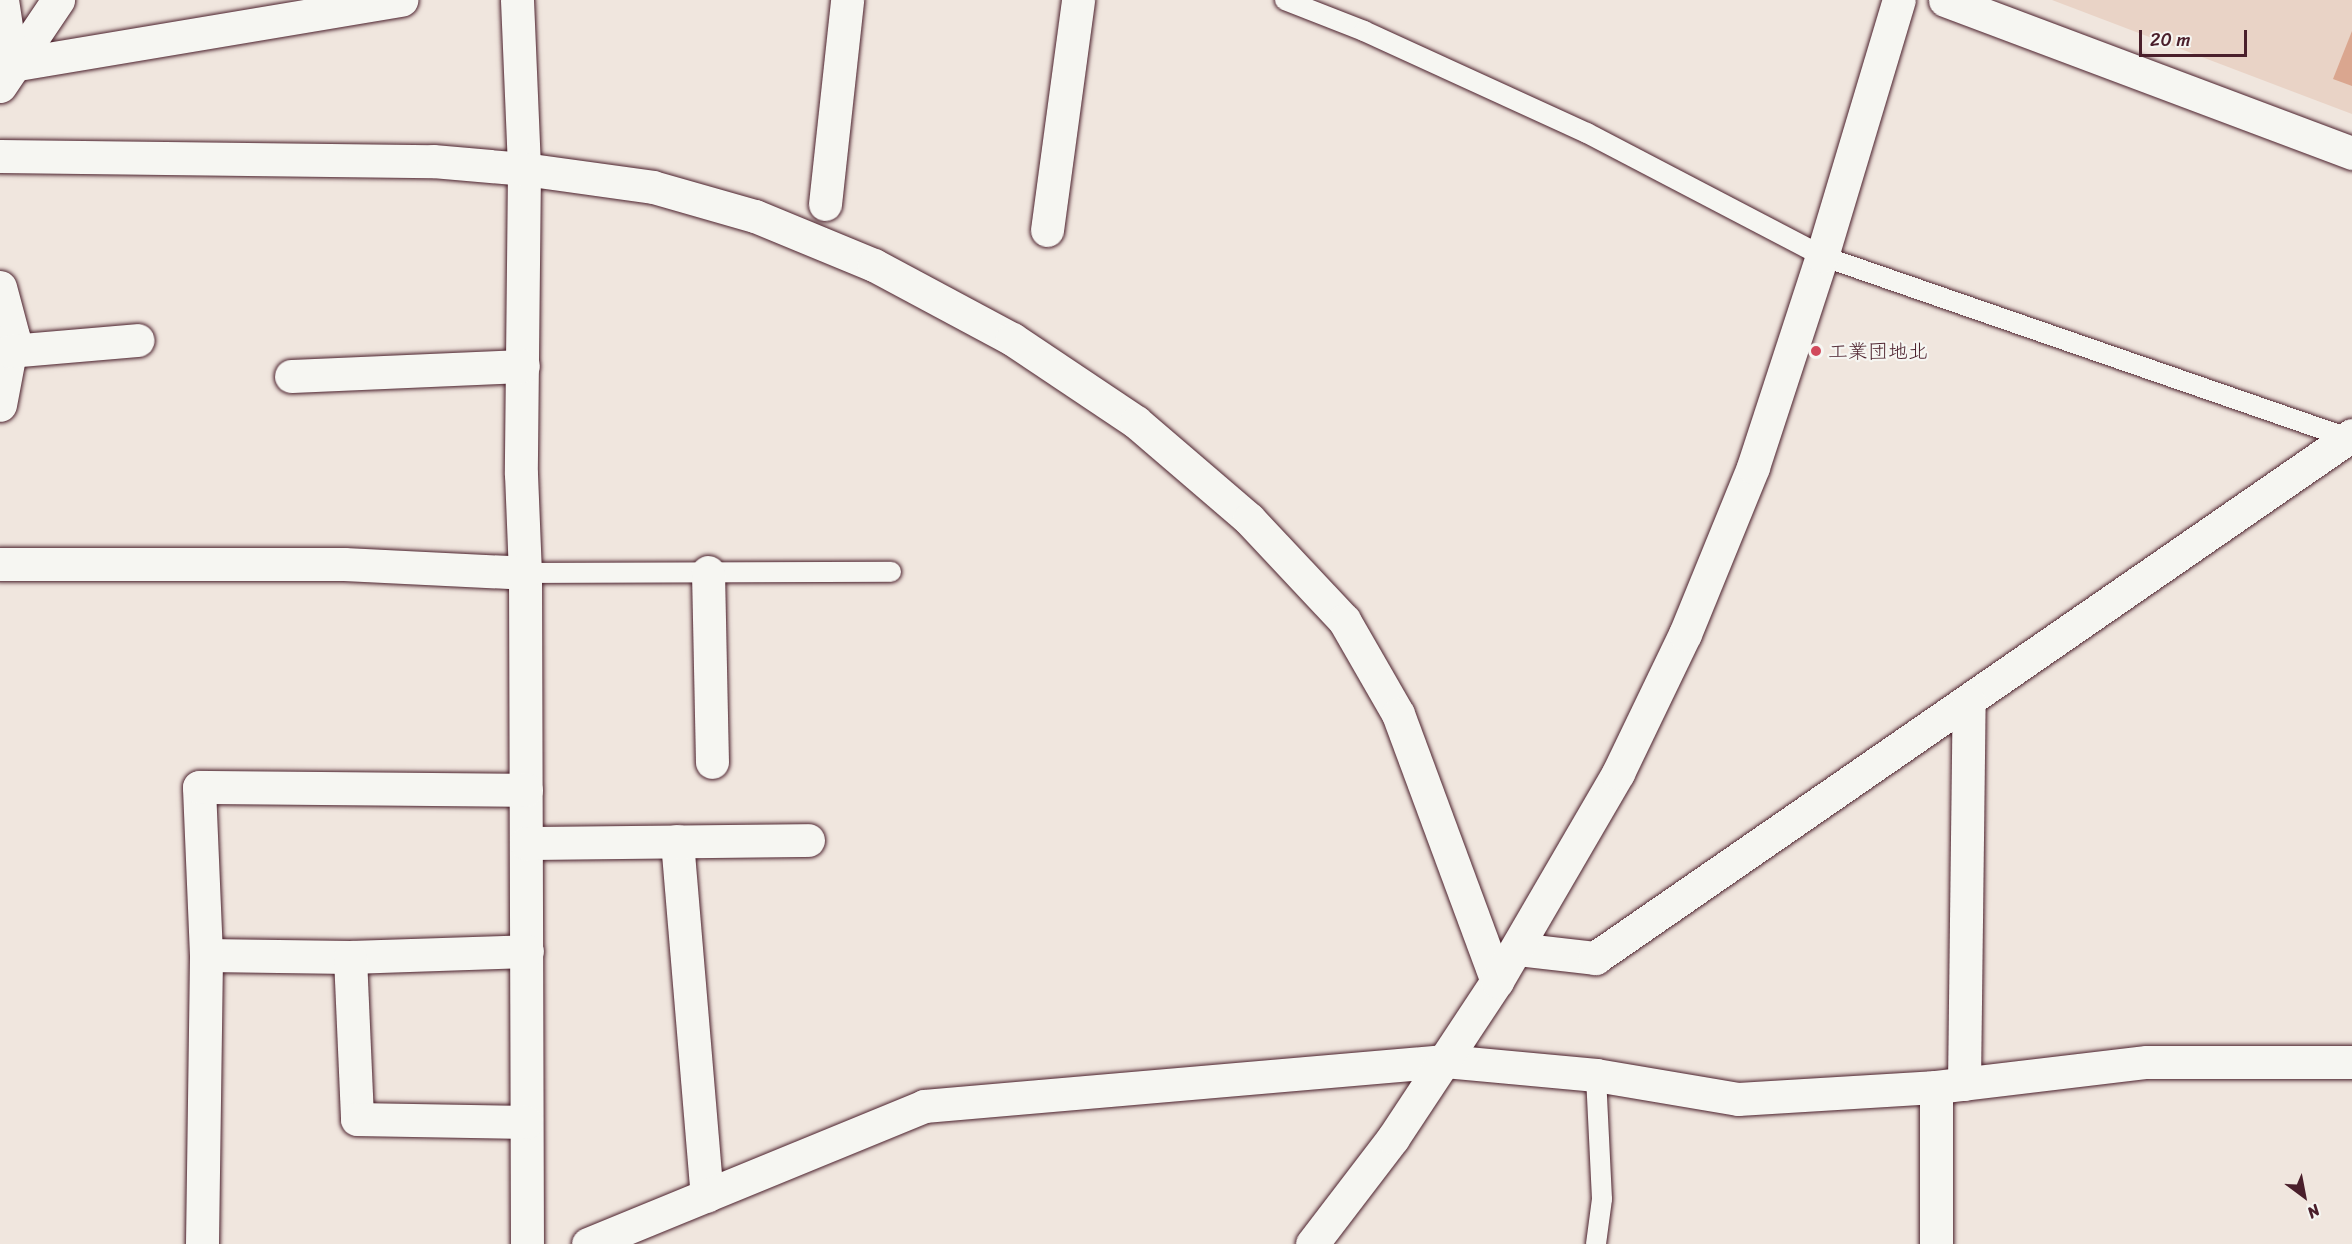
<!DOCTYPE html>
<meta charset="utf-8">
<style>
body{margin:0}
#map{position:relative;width:2352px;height:1244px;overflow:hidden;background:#f0e6de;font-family:Sriracha,"Klee One",sans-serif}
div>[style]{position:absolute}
.built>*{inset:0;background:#e9d3c6}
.building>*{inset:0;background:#daa68f}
.roads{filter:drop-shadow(0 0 2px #4a1f2b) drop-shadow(0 0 2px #4a1f2b)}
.lane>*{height:20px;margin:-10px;padding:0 10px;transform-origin:10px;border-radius:10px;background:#f6f6f2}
.street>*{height:33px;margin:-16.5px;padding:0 16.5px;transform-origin:16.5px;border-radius:16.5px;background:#f6f6f2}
.secondary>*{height:33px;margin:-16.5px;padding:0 16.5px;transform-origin:16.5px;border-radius:16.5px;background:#f6f6f2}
.dots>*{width:16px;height:16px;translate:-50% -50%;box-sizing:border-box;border:3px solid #f6f6f2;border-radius:50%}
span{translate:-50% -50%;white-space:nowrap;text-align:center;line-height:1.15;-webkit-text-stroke:4.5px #f6f6f2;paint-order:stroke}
.poi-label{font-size:20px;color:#4a1f2b}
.left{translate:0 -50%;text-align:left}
.north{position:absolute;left:2274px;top:1166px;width:60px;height:60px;-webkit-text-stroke:4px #f6f6f2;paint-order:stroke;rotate:148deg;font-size:16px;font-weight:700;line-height:24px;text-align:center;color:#4a1f2b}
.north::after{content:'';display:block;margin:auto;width:21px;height:27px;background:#4a1f2b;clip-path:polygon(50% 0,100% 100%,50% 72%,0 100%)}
.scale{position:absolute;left:2139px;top:30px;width:108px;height:27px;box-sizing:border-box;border:3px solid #4a1f2b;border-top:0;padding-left:8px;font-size:18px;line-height:21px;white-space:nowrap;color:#4a1f2b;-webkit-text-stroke:4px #f6f6f2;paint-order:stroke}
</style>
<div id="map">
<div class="built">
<div style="clip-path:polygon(2052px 0,2352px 0,2352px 114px)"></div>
</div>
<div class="building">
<div style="clip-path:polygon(2352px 31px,2352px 86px,2333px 79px)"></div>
</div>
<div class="roads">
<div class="lane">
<div style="left:1285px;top:0;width:85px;rotate:21.4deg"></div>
<div style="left:1364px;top:31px;width:245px;rotate:24.6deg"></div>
<div style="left:1587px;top:133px;width:265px;rotate:27.6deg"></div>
<div style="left:1822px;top:256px;width:557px;rotate:19.09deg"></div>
<div style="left:525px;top:573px;width:366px;rotate:-0.2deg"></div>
<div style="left:1596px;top:1244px;width:45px;rotate:-82.4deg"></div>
<div style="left:1602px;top:1199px;width:124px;rotate:-92.8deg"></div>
</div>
<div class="street">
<div style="left:517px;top:0;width:169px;rotate:87.6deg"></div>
<div style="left:524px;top:169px;width:305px;rotate:90.6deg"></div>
<div style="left:521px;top:474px;width:99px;rotate:87.7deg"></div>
<div style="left:525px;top:573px;width:671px;rotate:89.83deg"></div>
<div style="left:0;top:86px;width:104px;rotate:-56deg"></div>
<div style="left:0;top:156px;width:433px;rotate:0.7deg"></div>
<div style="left:433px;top:161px;width:91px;rotate:5deg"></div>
<div style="left:524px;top:169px;width:130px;rotate:7.9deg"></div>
<div style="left:653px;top:187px;width:106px;rotate:15.9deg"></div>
<div style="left:755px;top:216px;width:129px;rotate:22.4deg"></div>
<div style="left:874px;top:265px;width:157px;rotate:28.2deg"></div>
<div style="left:1012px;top:339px;width:149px;rotate:33.8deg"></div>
<div style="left:1136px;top:422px;width:149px;rotate:40.6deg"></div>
<div style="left:1249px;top:519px;width:139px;rotate:46.8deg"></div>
<div style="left:1344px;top:620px;width:108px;rotate:60.1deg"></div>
<div style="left:1398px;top:714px;width:285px;rotate:69.7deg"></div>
<div style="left:825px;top:204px;width:205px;rotate:-83.8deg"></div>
<div style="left:1047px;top:230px;width:232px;rotate:-82.3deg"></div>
<div style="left:0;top:287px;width:51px;rotate:75.1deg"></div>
<div style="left:13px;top:336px;width:70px;rotate:100.7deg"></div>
<div style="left:10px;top:351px;width:128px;rotate:-4.9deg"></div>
<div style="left:291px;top:376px;width:232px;rotate:-2.5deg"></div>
<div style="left:0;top:564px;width:344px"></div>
<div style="left:344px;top:564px;width:181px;rotate:2.8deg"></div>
<div style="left:708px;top:572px;width:190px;rotate:88.8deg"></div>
<div style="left:677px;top:841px;width:356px;rotate:85.2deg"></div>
<div style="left:526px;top:843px;width:282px;rotate:-0.6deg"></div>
<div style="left:1517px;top:949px;width:79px;rotate:6.6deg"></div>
<div style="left:1595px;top:958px;width:920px;rotate:-34.64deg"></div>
<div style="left:206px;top:955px;width:144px;rotate:0.8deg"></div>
<div style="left:350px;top:957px;width:177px;rotate:-1.9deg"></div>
<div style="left:350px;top:957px;width:162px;rotate:87.5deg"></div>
<div style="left:357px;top:1119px;width:169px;rotate:1deg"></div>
<div style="left:1964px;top:1084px;width:382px;rotate:-89.3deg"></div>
<div style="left:202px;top:1244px;width:289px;rotate:-89.2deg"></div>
<div style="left:206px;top:955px;width:168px;rotate:-92.4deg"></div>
<div style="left:199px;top:787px;width:327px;rotate:0.5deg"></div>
<div style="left:588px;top:1244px;width:363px;rotate:-22.3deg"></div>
<div style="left:924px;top:1106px;width:523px;rotate:-4.94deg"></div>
<div style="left:1445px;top:1061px;width:152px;rotate:5.3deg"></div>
<div style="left:1596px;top:1075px;width:144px;rotate:9.6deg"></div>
<div style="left:1738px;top:1099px;width:198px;rotate:-3.5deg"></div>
<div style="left:1936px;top:1087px;width:212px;rotate:-6.8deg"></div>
<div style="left:2147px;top:1062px;width:205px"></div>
<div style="left:1936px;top:1244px;width:157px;rotate:-90deg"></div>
</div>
<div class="secondary">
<div style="left:2px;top:0;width:66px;rotate:81.3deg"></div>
<div style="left:1945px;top:0;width:435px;rotate:20.6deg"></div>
<div style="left:0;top:67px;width:407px;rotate:-9.5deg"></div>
<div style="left:1312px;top:1244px;width:133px;rotate:-52.6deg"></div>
<div style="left:1393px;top:1138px;width:188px;rotate:-56.5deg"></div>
<div style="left:1497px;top:981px;width:241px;rotate:-59.8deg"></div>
<div style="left:1618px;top:773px;width:154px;rotate:-64.3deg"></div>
<div style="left:1685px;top:634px;width:180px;rotate:-67.8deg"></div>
<div style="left:1753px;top:467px;width:222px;rotate:-71.9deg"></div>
<div style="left:1822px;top:256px;width:267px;rotate:-73.3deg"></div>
</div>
</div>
<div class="dots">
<div style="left:1816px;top:351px;background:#d1495b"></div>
</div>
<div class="poi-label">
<span class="left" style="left:1828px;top:351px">工業団地北</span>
</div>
<div class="north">N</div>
<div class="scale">20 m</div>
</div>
